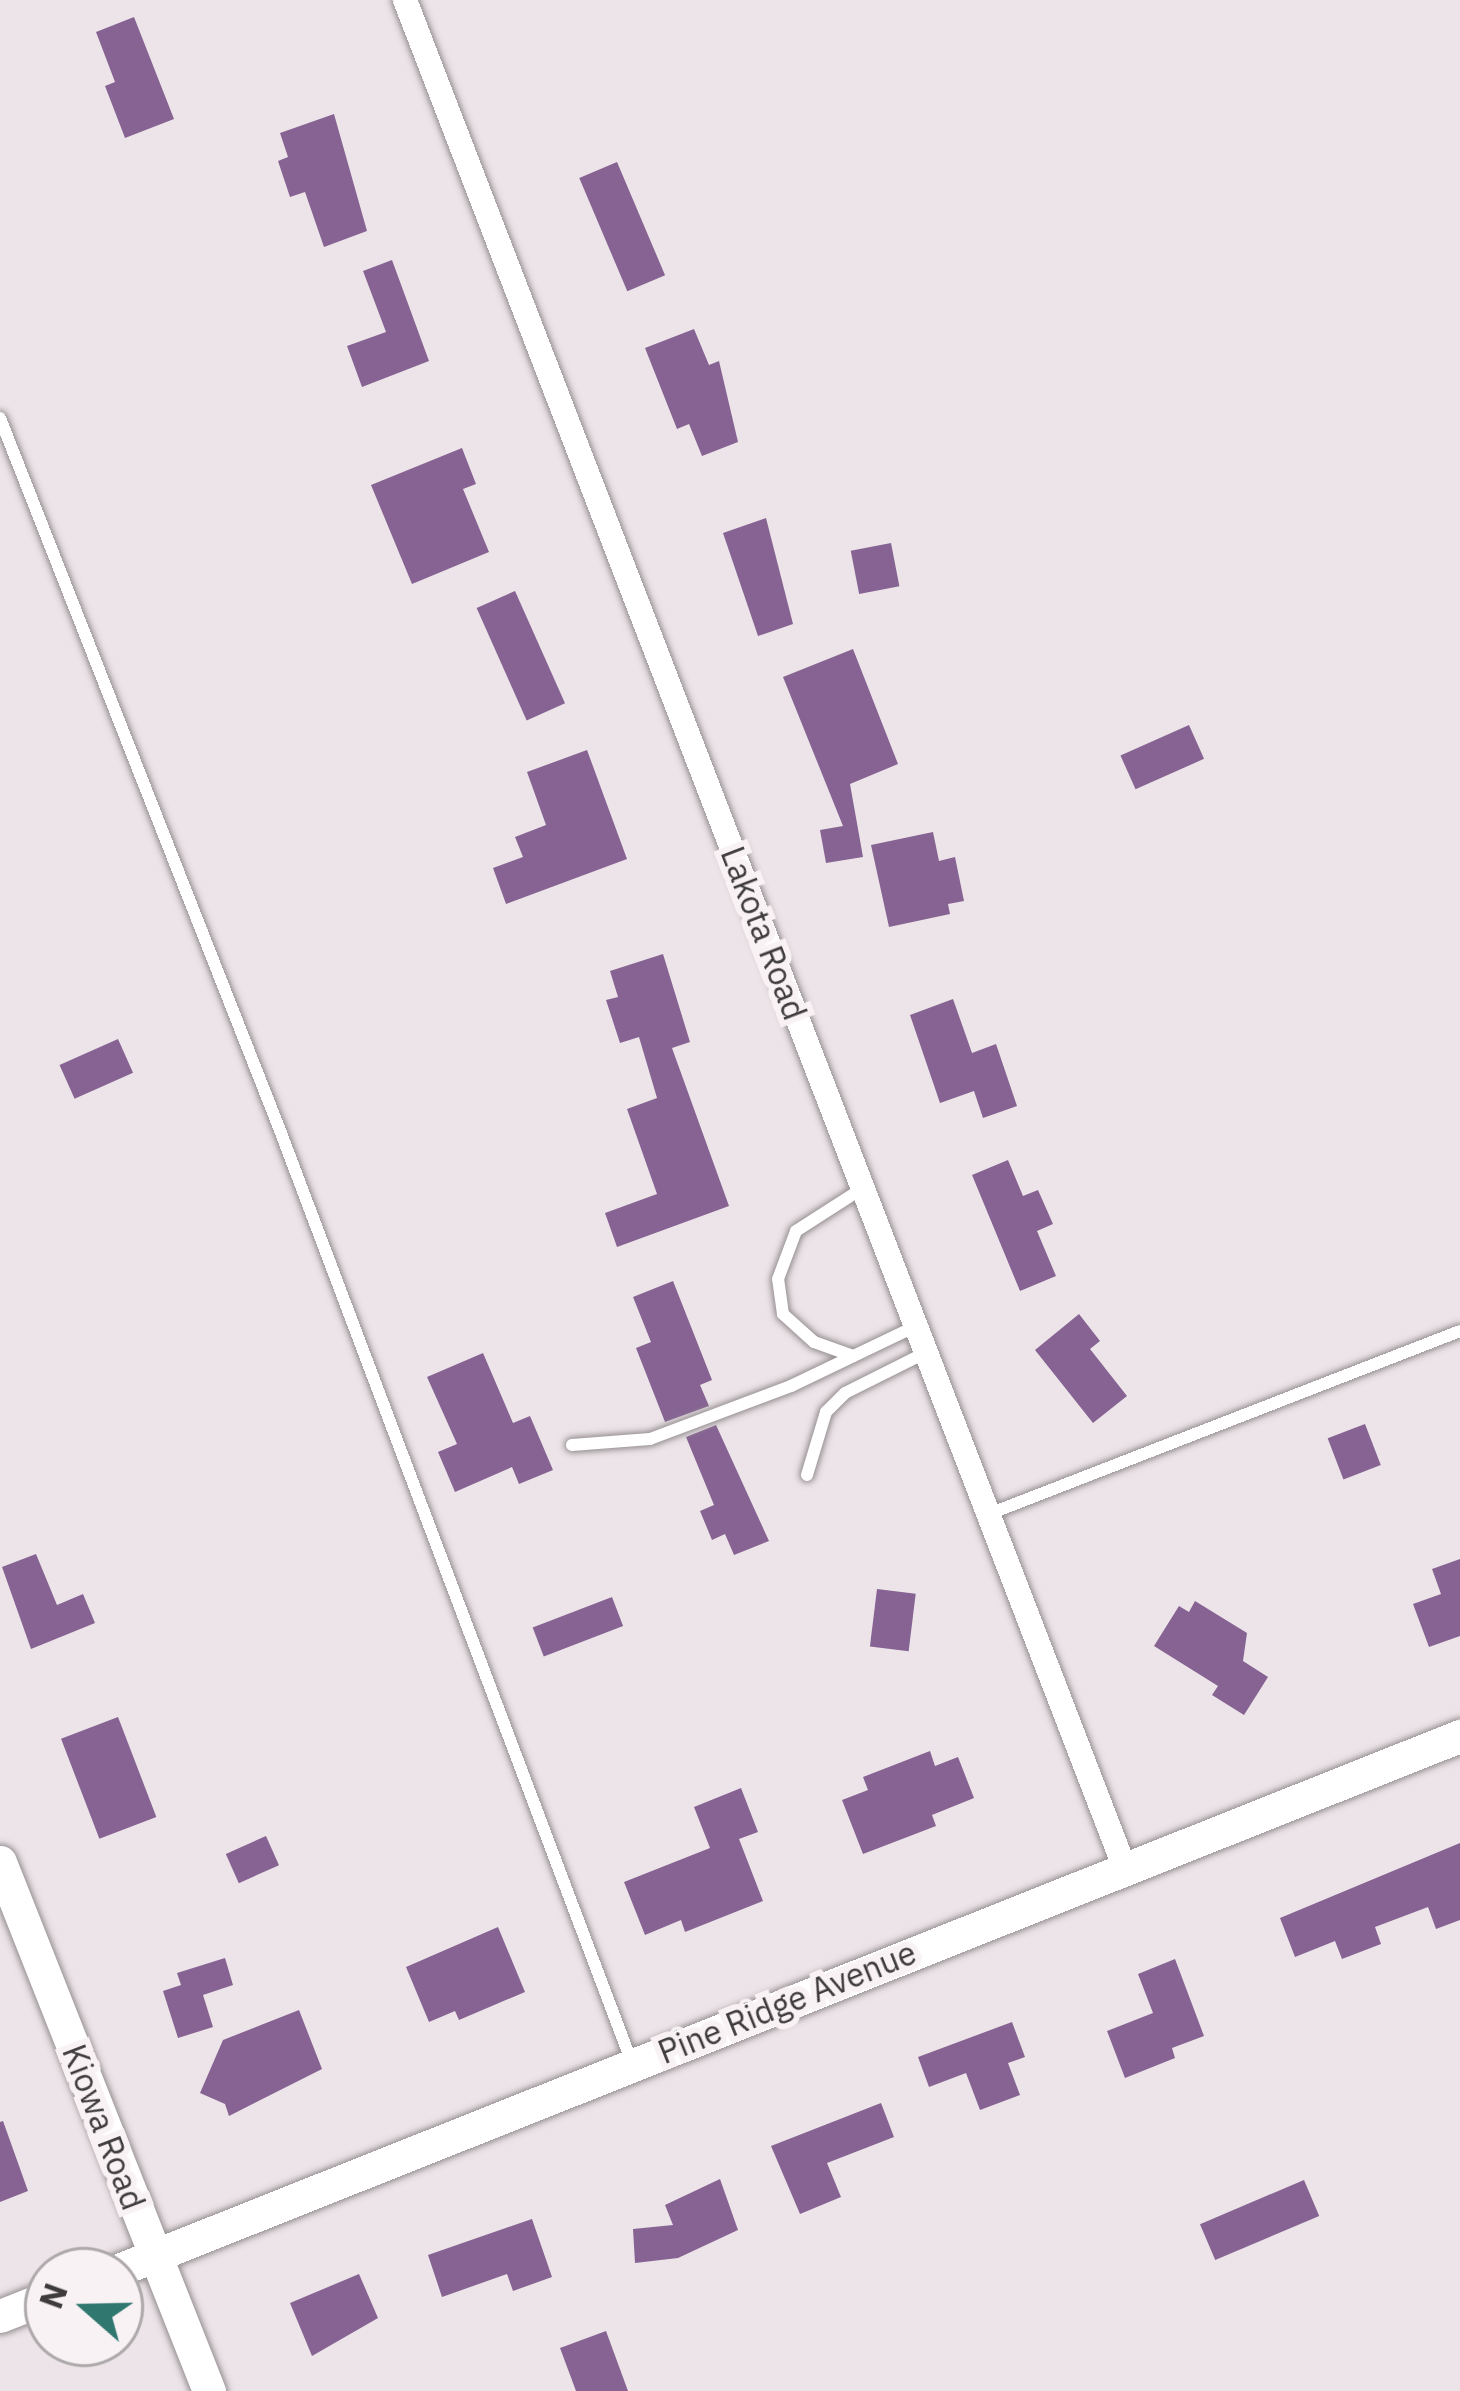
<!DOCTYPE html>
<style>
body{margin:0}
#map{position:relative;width:1460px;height:2391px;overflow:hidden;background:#ece4e8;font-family:"IBM Plex Sans",sans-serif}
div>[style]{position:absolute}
.building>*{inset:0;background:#866393;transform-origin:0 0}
.roads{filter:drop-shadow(0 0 3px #968f92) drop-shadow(0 0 3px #968f92)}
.service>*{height:12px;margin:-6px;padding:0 6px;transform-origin:6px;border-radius:6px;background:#fff}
.minor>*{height:24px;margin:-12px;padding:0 12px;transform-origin:12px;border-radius:12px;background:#fff}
.tertiary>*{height:33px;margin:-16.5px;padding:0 16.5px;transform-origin:16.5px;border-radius:16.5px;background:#fff}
span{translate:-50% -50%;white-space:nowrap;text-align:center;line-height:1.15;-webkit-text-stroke:12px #f9f2f5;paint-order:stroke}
.street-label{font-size:33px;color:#3e3b3c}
.north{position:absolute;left:24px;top:2247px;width:120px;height:120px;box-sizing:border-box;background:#f9f2f5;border:3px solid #aea9ab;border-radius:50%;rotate:290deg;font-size:33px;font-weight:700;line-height:48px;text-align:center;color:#3e3b3c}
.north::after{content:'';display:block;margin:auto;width:42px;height:54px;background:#307770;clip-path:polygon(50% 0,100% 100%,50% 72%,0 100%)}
</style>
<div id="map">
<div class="building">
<div style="clip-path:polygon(134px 17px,174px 119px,125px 138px,105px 86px,115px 82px,96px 32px)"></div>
<div style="clip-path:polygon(334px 114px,367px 231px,324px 247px,305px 192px,290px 197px,278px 161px,288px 157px,280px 133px)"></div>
<div style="left:617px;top:162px;width:123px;height:41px;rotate:67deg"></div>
<div style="clip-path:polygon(392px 260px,429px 361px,362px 387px,347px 346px,386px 332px,363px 271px)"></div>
<div style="clip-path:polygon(694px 329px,709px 365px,719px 361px,738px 442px,702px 456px,689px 424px,677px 429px,645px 348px)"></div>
<div style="clip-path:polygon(462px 448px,476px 484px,463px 489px,489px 552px,412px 584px,371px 485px)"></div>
<div style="clip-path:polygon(766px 518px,793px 624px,758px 636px,723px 533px)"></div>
<div style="left:891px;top:543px;width:44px;height:41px;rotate:79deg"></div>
<div style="left:515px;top:591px;width:123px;height:42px;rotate:66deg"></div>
<div style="clip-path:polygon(853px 649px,898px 764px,850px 784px,863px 857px,826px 863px,820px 830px,843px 826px,783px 677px)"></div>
<div style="left:1189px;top:725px;width:37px;height:75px;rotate:66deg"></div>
<div style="clip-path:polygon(587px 750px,627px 859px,506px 904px,493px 868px,523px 857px,515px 837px,546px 825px,527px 772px)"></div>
<div style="clip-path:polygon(933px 832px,939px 861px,955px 857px,964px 901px,948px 904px,950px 914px,889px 927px,871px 845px)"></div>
<div style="clip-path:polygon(663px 954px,690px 1042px,672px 1048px,729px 1206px,617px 1247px,605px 1213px,657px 1194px,627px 1109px,657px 1098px,639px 1037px,620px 1043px,606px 1000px,618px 997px,610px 971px)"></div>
<div style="clip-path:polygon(953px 999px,972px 1053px,996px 1044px,1017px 1106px,983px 1118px,974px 1091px,940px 1103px,910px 1015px)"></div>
<div style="left:118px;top:1039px;width:37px;height:64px;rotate:66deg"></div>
<div style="clip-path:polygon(1008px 1160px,1023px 1196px,1038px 1190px,1053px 1224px,1037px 1231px,1056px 1276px,1020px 1291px,972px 1175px)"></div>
<div style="clip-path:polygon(673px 1281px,712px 1380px,700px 1385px,709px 1406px,665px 1422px,636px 1348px,651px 1342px,633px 1297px)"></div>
<div style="clip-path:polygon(1079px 1314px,1100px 1341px,1090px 1349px,1127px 1396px,1093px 1423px,1035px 1350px)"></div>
<div style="clip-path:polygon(483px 1353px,513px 1423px,530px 1416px,553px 1470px,519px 1484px,512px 1467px,455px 1492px,438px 1452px,457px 1444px,427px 1377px)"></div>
<div style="left:1365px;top:1424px;width:44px;height:40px;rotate:69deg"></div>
<div style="clip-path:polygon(716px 1425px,769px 1541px,734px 1555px,725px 1534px,712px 1540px,700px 1511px,714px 1505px,686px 1437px)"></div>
<div style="clip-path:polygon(36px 1554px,57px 1605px,83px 1594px,95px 1623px,31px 1649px,2px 1567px)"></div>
<div style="clip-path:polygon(1460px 1559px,1460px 1636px,1429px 1647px,1413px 1604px,1441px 1594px,1432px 1569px)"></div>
<div style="left:877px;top:1589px;width:39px;height:58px;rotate:7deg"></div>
<div style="left:612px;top:1597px;width:31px;height:85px;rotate:69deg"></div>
<div style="clip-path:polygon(1195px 1601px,1247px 1633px,1243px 1661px,1268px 1677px,1244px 1715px,1212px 1695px,1218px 1686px,1154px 1646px,1179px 1606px,1189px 1612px)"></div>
<div style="left:118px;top:1717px;width:107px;height:61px;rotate:69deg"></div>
<div style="clip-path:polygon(930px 1751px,935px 1766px,958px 1757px,974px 1798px,932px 1815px,936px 1826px,863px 1854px,842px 1800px,868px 1790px,863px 1777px)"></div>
<div style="clip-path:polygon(741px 1788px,758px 1832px,739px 1839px,763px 1901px,685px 1932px,681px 1920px,645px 1935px,624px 1882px,710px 1848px,694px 1807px)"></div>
<div style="left:266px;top:1836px;width:32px;height:44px;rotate:66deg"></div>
<div style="clip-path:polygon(1460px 1843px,1460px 1920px,1436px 1929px,1428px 1907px,1375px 1927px,1381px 1944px,1342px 1959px,1335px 1941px,1295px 1957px,1280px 1918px)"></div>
<div style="clip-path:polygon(498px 1927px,525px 1992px,459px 2020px,455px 2011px,429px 2022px,406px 1967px)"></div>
<div style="clip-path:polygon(225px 1958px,233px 1985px,203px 1995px,213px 2027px,178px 2038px,163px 1991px,181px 1985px,177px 1973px)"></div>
<div style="clip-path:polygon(1175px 1959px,1204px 2036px,1172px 2048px,1175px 2058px,1125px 2078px,1107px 2031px,1153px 2013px,1138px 1974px)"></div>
<div style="clip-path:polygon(299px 2010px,322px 2069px,229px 2116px,225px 2104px,200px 2093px,223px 2040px)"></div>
<div style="clip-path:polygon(1012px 2022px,1025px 2057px,1008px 2063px,1020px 2095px,980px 2110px,966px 2073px,929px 2087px,918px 2057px)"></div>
<div style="clip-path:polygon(881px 2103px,894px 2137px,827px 2163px,841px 2197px,800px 2214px,771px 2146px)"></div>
<div style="clip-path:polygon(3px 2121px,28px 2191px,0 2202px,0 2122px)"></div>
<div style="clip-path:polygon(720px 2179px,738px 2230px,678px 2258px,635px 2263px,633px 2229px,673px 2225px,665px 2205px)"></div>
<div style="left:1304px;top:2180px;width:39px;height:113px;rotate:67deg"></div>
<div style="clip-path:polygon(532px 2219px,552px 2277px,513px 2291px,507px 2274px,442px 2297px,428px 2255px)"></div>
<div style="clip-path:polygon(359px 2274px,378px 2318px,312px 2356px,290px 2303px)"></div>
<div style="clip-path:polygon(606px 2331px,628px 2391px,576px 2391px,560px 2348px)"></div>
</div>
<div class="roads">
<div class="service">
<div style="left:0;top:418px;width:768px;rotate:68.54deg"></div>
<div style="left:281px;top:1133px;width:994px;rotate:69.32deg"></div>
<div style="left:853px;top:1356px;width:41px;rotate:-160.3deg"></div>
<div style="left:814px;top:1342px;width:42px;rotate:-137.9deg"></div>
<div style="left:783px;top:1314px;width:35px;rotate:-98deg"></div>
<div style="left:778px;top:1279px;width:51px;rotate:-69.4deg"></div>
<div style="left:796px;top:1231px;width:80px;rotate:-32.7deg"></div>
<div style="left:572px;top:1445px;width:78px;rotate:-4.4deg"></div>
<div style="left:650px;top:1439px;width:151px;rotate:-20.6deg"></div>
<div style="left:791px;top:1386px;width:139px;rotate:-25.6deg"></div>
<div style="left:807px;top:1475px;width:66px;rotate:-73.2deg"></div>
<div style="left:826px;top:1412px;width:27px;rotate:-45deg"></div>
<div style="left:845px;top:1393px;width:89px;rotate:-26.6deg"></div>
<div style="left:989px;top:1514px;width:505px;rotate:-21.23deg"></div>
</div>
<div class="minor">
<div style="left:405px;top:0;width:2000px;rotate:68.93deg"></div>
</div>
<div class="tertiary">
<div style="left:0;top:1862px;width:569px;rotate:68.44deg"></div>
<div style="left:116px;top:2271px;width:1447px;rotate:-21.71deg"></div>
<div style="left:0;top:2316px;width:52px;rotate:-21.6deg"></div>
</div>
</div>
<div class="street-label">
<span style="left:764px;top:933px;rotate:69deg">Lakota Road</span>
<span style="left:787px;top:2002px;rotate:-22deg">Pine Ridge Avenue</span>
<span style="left:104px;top:2127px;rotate:69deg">Kiowa Road</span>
</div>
<div class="north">N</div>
</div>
